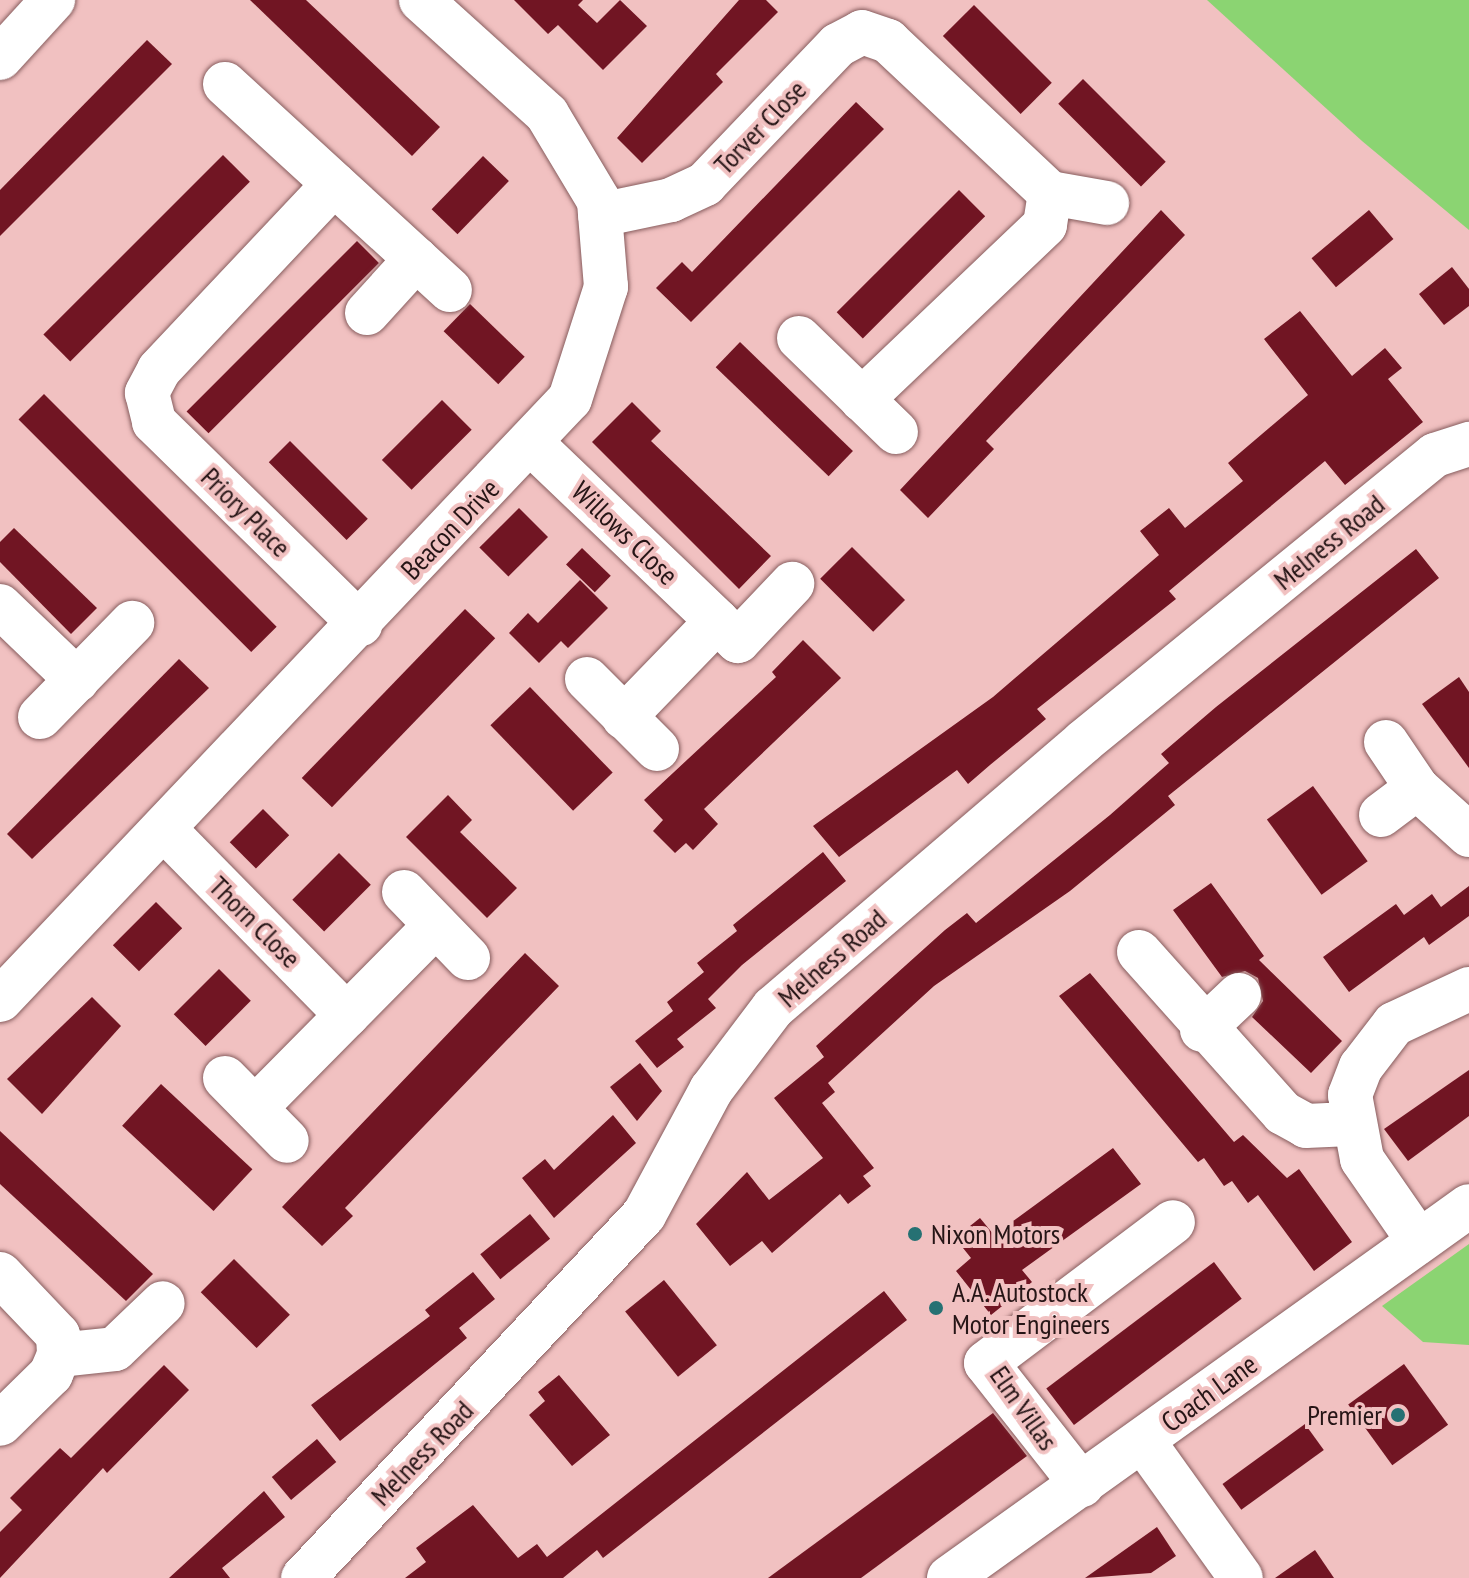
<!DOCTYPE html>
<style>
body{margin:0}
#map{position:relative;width:1469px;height:1578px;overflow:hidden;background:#f1c1c1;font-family:"PT Sans Narrow",sans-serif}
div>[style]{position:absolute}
.green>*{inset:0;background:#8bd472}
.building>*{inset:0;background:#711523;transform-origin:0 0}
.roads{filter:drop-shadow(0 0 2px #875d5e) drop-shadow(0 0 2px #875d5e)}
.minor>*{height:44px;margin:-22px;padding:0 22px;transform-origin:22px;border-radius:22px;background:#fff}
.dots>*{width:22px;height:22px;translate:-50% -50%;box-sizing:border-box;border:4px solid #f1c1c1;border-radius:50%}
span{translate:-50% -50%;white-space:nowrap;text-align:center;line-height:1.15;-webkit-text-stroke:8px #f1c1c1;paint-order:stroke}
.street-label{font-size:28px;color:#261516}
.poi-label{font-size:28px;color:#261516}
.left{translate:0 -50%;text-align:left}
.right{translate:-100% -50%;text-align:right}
</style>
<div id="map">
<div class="green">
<div style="clip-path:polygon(1207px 0,1469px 0,1469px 230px,1362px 141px)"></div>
<div style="clip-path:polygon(1469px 1244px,1469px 1345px,1423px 1342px,1382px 1306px)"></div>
</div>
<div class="building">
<div style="clip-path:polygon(250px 0,306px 0,440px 127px,412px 156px)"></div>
<div style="clip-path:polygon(514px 0,583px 0,578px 5px,597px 23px,620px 0,647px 26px,603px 70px,558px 25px,548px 34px)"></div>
<div style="clip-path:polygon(739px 0,766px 0,778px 12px,716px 74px,723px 82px,642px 163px,617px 138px)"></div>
<div style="left:974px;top:5px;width:110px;height:44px;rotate:45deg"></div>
<div style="clip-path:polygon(147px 40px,172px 64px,0 236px,0 190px)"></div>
<div style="left:1083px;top:79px;width:117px;height:35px;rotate:45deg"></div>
<div style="clip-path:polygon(856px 102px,884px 129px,691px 322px,656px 288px,682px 262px,692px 272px)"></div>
<div style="left:223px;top:155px;width:38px;height:254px;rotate:45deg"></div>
<div style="left:483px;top:156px;width:36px;height:74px;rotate:44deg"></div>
<div style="left:959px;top:190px;width:37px;height:173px;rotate:45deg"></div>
<div style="clip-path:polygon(1161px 210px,1185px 235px,986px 441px,994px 449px,928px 518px,900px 490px)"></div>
<div style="left:1369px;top:210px;width:38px;height:75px;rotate:50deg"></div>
<div style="left:357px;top:241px;width:31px;height:241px;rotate:45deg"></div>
<div style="clip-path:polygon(1452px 267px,1469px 289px,1469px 306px,1444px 325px,1419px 294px)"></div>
<div style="left:470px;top:304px;width:76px;height:38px;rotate:44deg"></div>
<div style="clip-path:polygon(1300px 311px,1352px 376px,1385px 348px,1402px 368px,1388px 379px,1423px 422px,1345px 485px,1325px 461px,1169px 591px,1176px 599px,1037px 709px,1046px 719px,990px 765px,968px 784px,957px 770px,839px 857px,813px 826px,993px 697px,1159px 555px,1140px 531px,1169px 508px,1185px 528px,1243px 481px,1228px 463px,1308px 395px,1264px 339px)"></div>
<div style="left:740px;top:342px;width:157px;height:35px;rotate:44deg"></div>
<div style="left:44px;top:394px;width:329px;height:36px;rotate:45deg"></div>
<div style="left:442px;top:400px;width:42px;height:85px;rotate:45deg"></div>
<div style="clip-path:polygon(632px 402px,661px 431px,651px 441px,771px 556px,739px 589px,592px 442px)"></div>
<div style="left:290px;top:441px;width:110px;height:30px;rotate:45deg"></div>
<div style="left:519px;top:508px;width:41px;height:56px;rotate:45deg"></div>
<div style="clip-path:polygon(14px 528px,97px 608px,71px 634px,0 562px,0 542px)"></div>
<div style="left:852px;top:547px;width:75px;height:45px;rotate:45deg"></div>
<div style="left:582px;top:548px;width:40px;height:23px;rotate:44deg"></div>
<div style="clip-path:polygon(1416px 549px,1439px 578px,1168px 796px,1175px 805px,1070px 891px,934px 986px,828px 1083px,835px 1092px,822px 1103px,874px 1168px,863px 1176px,871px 1186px,848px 1204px,840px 1194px,772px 1253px,762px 1241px,730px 1266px,696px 1224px,747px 1172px,769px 1200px,823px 1158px,774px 1098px,824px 1057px,816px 1046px,945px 930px,967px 913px,976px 923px,1110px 815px,1169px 763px,1161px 754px,1216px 707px)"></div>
<div style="clip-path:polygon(580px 580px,608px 608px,568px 648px,561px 641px,539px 663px,509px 633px,528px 613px,538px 623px)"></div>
<div style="left:465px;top:609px;width:42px;height:235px;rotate:44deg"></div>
<div style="clip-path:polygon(803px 640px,841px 678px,704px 809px,718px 824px,693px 850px,686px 843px,675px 853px,653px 831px,663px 820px,644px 800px,776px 677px,772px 672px)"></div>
<div style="clip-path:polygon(179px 659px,209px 688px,32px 859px,7px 834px)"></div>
<div style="clip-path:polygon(1459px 677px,1469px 692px,1469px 768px,1422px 704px)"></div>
<div style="left:530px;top:687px;width:119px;height:55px;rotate:46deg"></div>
<div style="left:1313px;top:786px;width:93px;height:57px;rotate:54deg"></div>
<div style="clip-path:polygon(448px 795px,472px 820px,460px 832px,517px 888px,487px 918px,406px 837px)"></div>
<div style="left:263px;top:809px;width:37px;height:47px;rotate:45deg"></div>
<div style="clip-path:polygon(823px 852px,846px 881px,742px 965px,708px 999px,716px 1008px,677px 1039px,684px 1047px,657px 1068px,635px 1041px,673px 1011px,667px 1002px,704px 972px,697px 963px,737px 931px,733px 925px)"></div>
<div style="left:339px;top:853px;width:45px;height:66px;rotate:45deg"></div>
<div style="clip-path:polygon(1211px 883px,1264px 956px,1259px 960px,1342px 1041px,1311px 1073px,1252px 1017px,1263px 1001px,1258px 978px,1245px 971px,1222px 977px,1173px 910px)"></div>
<div style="clip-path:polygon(1469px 886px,1469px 916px,1429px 945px,1424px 937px,1349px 992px,1323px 957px,1396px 904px,1404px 915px,1432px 894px,1441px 907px)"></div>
<div style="left:156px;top:902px;width:37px;height:61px;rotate:45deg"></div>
<div style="clip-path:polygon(525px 953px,559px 986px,345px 1208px,353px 1216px,322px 1246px,282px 1207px)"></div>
<div style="left:219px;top:969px;width:45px;height:64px;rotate:45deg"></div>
<div style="clip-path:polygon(1090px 973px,1234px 1142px,1243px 1135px,1287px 1178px,1299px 1169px,1352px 1242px,1314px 1271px,1258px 1195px,1248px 1203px,1232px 1181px,1224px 1186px,1204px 1158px,1198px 1162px,1059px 996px)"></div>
<div style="clip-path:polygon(92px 997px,121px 1026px,42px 1114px,7px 1079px)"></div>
<div style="clip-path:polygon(640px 1063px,662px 1091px,637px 1121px,610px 1087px)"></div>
<div style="clip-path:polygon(1469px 1070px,1469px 1116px,1408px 1161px,1384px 1129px)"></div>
<div style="left:161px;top:1084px;width:125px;height:57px;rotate:43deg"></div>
<div style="clip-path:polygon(613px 1115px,636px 1143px,554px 1218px,522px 1178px,545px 1159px,554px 1170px)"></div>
<div style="clip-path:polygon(0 1131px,153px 1274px,126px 1301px,0 1184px)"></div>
<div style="clip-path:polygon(1113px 1148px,1141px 1184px,1022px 1270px,1032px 1282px,991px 1315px,956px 1271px,971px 1258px,955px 1238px,980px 1218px,994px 1235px)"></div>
<div style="left:530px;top:1214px;width:32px;height:64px;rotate:51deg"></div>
<div style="left:234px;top:1259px;width:79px;height:47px;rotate:45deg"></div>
<div style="left:1214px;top:1262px;width:46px;height:210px;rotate:53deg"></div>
<div style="clip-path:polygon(473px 1272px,495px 1299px,459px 1328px,467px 1338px,340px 1441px,311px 1405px,430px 1316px,425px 1310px)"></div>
<div style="left:664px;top:1280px;width:84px;height:50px;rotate:51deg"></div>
<div style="clip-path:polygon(884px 1291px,907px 1320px,603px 1558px,597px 1550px,563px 1578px,405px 1578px,426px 1562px,416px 1548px,473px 1505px,518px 1558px,537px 1544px,547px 1557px)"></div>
<div style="left:1404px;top:1364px;width:75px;height:69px;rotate:54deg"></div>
<div style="clip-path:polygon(164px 1365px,189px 1390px,107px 1473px,103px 1468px,0 1578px,0 1532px,22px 1510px,10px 1498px,60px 1448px,71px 1458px)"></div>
<div style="clip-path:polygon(559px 1375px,610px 1435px,572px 1466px,529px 1415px,545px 1401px,538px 1392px)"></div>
<div style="clip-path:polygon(993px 1413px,1027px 1456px,910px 1542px,861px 1578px,768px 1578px)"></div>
<div style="left:1305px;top:1424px;width:32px;height:102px;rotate:54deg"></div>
<div style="left:317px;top:1439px;width:30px;height:59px;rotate:50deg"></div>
<div style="clip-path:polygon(264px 1491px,285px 1517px,222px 1568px,230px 1578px,169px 1578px)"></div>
<div style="clip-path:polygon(1157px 1527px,1176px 1556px,1151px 1573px,1085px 1578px)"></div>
<div style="clip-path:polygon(1315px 1550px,1334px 1578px,1275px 1578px)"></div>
</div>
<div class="roads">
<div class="minor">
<div style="left:0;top:58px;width:79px;rotate:-47.6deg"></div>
<div style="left:225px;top:84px;width:305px;rotate:42.5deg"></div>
<div style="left:334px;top:184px;width:255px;rotate:133.3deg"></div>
<div style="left:159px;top:370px;width:26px;rotate:118deg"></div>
<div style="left:147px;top:393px;width:30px;rotate:76deg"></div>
<div style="left:154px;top:422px;width:289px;rotate:44.4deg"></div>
<div style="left:1050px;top:193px;width:58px;rotate:10deg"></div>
<div style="left:600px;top:215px;width:73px;rotate:-11.9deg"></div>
<div style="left:671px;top:200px;width:38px;rotate:-25deg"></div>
<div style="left:705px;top:184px;width:192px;rotate:-46.3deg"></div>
<div style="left:838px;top:45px;width:27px;rotate:-28deg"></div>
<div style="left:862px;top:32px;width:28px;rotate:19deg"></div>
<div style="left:888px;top:41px;width:222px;rotate:43.2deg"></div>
<div style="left:1050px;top:193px;width:32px;rotate:99deg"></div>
<div style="left:1045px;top:225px;width:253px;rotate:136.4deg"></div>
<div style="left:367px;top:313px;width:73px;rotate:-47.8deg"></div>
<div style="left:799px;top:338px;width:135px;rotate:44.1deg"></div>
<div style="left:532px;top:444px;width:256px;rotate:43.7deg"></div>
<div style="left:717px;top:621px;width:134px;rotate:134.1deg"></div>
<div style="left:0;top:606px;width:107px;rotate:43.9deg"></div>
<div style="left:717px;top:621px;width:29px;rotate:44deg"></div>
<div style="left:738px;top:641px;width:79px;rotate:-46.5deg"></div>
<div style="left:587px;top:679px;width:99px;rotate:45deg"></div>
<div style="left:40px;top:717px;width:132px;rotate:-45.6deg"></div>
<div style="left:1386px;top:742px;width:55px;rotate:56deg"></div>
<div style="left:1417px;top:788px;width:70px;rotate:42.1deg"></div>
<div style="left:1381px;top:815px;width:45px;rotate:-36.9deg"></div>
<div style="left:164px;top:829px;width:261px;rotate:45.5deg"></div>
<div style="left:404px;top:892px;width:92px;rotate:45.9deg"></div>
<div style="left:1139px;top:952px;width:216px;rotate:48.2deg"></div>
<div style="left:1283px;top:1113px;width:26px;rotate:29deg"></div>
<div style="left:1306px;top:1126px;width:44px;rotate:-2.6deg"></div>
<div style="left:0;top:1000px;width:828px;rotate:-46.52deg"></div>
<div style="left:570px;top:399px;width:118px;rotate:-72.2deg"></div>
<div style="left:606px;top:287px;width:86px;rotate:-94.7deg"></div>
<div style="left:599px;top:201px;width:101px;rotate:-120.9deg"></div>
<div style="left:547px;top:114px;width:170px;rotate:-137.9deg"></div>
<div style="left:1202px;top:1030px;width:51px;rotate:-43.4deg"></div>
<div style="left:225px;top:1078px;width:88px;rotate:45.5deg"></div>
<div style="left:255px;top:1108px;width:257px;rotate:-45.3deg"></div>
<div style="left:1418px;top:1240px;width:98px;rotate:-124.7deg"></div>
<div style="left:1362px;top:1159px;width:65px;rotate:-100.6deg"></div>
<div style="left:1350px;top:1095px;width:30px;rotate:-69deg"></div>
<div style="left:1361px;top:1067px;width:54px;rotate:-52.5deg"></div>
<div style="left:1394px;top:1024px;width:83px;rotate:-25deg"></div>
<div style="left:0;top:1274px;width:84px;rotate:46.4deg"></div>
<div style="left:58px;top:1335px;width:20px;rotate:87deg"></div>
<div style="left:59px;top:1355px;width:21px;rotate:113deg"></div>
<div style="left:51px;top:1374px;width:71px;rotate:135.6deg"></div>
<div style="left:59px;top:1355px;width:56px;rotate:-6.1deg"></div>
<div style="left:115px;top:1349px;width:66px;rotate:-43.8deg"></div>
<div style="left:1143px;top:1441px;width:168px;rotate:54.4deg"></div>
<div style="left:1082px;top:1485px;width:155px;rotate:-128.2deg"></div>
<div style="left:986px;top:1363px;width:234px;rotate:-37deg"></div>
<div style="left:303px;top:1578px;width:498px;rotate:-46.8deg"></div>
<div style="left:644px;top:1215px;width:142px;rotate:-61.8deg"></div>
<div style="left:711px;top:1090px;width:103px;rotate:-52.9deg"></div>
<div style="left:773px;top:1008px;width:408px;rotate:-40.6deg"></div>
<div style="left:1083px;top:742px;width:454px;rotate:-39.2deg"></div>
<div style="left:1435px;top:455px;width:36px;rotate:-18deg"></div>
<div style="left:949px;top:1578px;width:639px;rotate:-35.58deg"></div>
</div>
</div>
<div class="dots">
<div style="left:915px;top:1234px;background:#267173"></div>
<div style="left:936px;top:1308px;background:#267173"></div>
<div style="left:1398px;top:1415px;background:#267173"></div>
</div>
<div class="street-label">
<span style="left:760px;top:127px;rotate:-46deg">Torver Close</span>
<span style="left:246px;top:512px;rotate:45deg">Priory Place</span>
<span style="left:450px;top:529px;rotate:-46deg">Beacon Drive</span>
<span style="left:625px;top:533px;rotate:44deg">Willows Close</span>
<span style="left:1329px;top:542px;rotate:-39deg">Melness Road</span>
<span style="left:255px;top:922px;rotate:45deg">Thorn Close</span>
<span style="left:832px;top:958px;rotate:-41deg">Melness Road</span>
<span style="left:1209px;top:1393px;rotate:-36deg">Coach Lane</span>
<span style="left:1024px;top:1408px;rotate:55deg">Elm Villas</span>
<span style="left:422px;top:1453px;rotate:-46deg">Melness Road</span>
</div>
<div class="poi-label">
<span class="left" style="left:931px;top:1234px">Nixon Motors</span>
<span class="left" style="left:952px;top:1308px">A.A. Autostock<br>Motor Engineers</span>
<span class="right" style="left:1382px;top:1415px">Premier</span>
</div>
</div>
